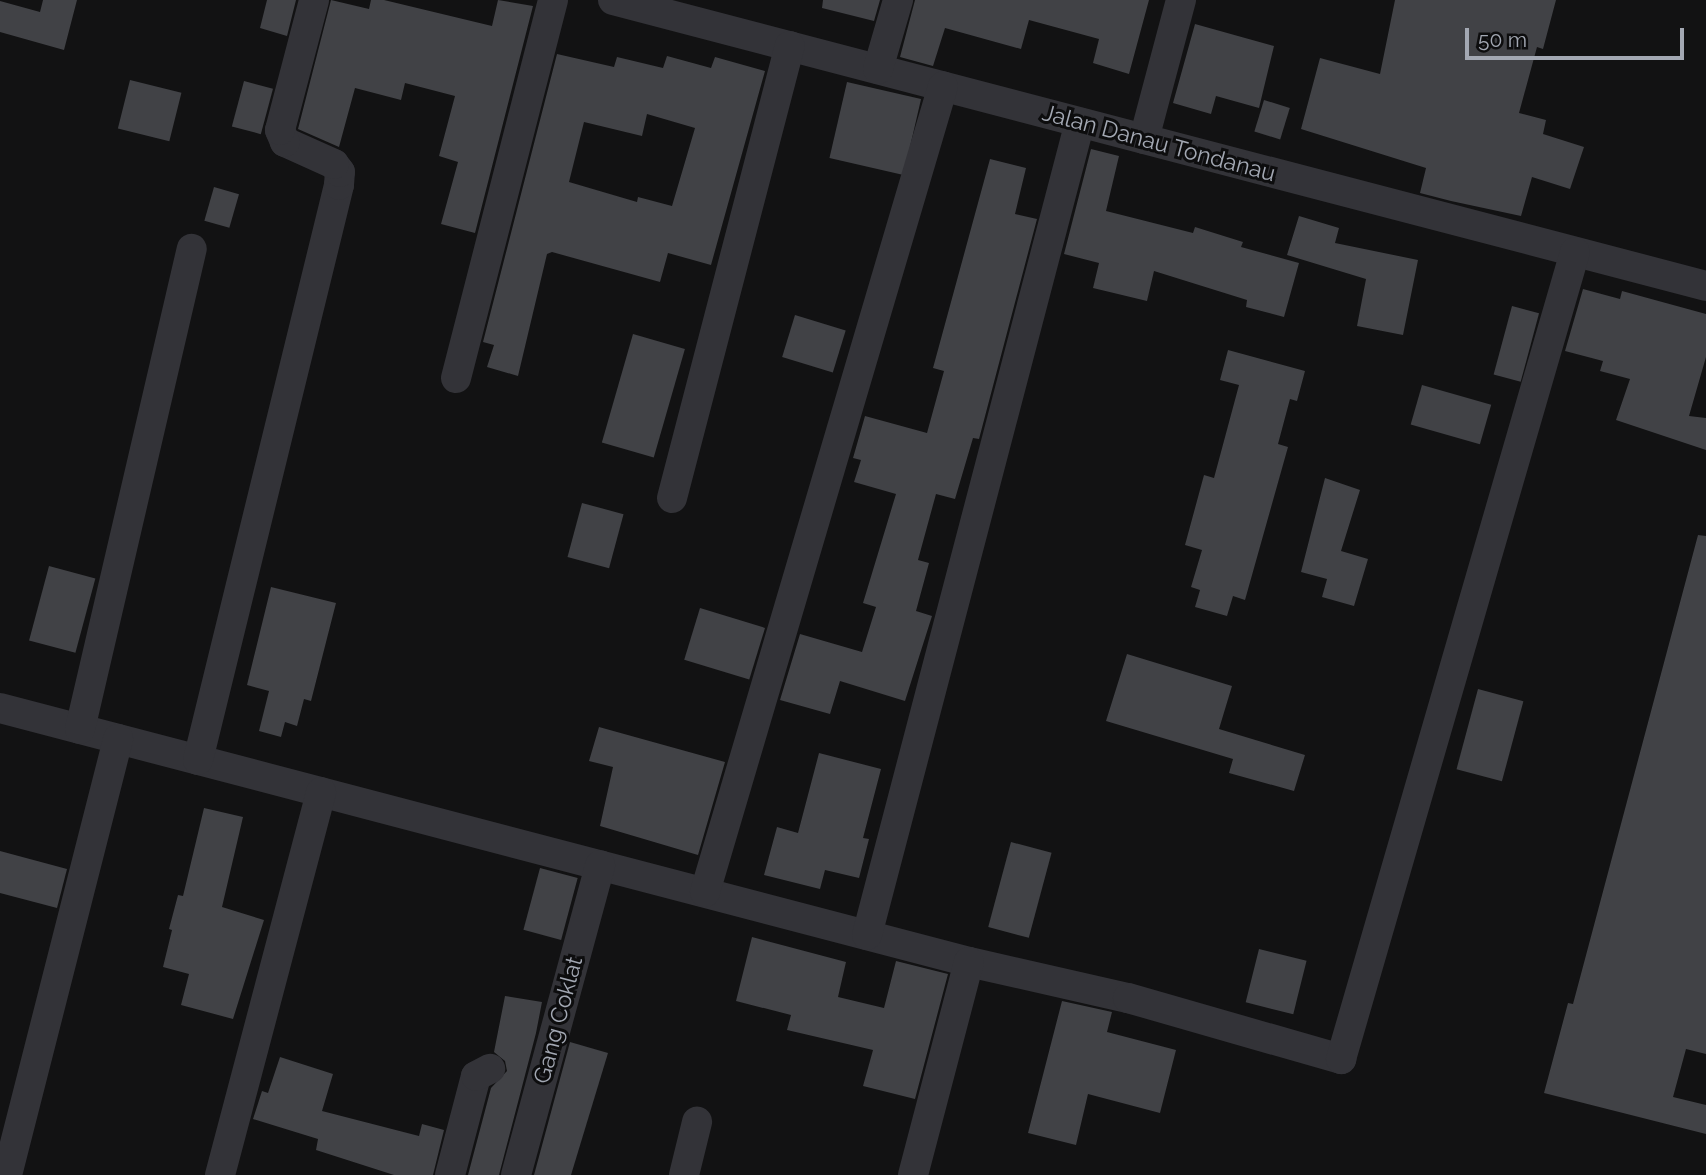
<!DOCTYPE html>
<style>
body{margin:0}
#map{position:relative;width:1706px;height:1175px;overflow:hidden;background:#121213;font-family:Raleway,sans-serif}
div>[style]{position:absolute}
.building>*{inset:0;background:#414246;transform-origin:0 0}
.minor>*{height:30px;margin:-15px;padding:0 15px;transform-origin:15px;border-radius:15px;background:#333338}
span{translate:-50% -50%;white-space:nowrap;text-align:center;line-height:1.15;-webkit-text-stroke:6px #0d0d0e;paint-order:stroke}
.street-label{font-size:23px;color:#a3a8b3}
.scale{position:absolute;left:1465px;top:28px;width:219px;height:32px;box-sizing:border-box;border:4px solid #a3a8b3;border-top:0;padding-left:9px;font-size:21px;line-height:24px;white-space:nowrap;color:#a3a8b3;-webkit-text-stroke:5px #0d0d0e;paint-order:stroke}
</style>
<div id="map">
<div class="building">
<div style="clip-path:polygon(43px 0,77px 0,64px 50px,0 32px,0 1px,40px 12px)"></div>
<div style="clip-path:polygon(267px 0,296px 0,287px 36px,260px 28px)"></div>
<div style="clip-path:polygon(331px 0,369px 9px,371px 0,384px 0,492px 26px,498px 0,533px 6px,475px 233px,441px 224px,458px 162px,439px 156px,455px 96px,405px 83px,401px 100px,355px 88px,339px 147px,298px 129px)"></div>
<div style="clip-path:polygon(823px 0,880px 0,874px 21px,822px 8px)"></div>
<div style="clip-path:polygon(915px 0,1149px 0,1129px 74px,1093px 63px,1099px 39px,1029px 20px,1021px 49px,945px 28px,933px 66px,900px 57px)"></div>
<div style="clip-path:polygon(1395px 0,1556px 0,1543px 49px,1537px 47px,1519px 113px,1546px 120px,1543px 134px,1584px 147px,1570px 189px,1532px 177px,1521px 216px,1451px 201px,1420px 193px,1426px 168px,1301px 129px,1320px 58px,1380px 74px)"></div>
<div style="clip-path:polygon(1195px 24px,1274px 46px,1259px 108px,1216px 96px,1211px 114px,1173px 103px)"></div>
<div style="clip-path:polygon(evenodd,557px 54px,614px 67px,617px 57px,663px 68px,667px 56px,711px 68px,715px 57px,765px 71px,711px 265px,668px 253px,660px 282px,552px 252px,547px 254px,518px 376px,487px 367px,494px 345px,483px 342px,557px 54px,647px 114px,695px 128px,672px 206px,638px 197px,637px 202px,569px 182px,584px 122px,642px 136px,647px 114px)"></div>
<div style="left:130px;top:80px;width:53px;height:50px;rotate:14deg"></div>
<div style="left:244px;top:81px;width:30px;height:47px;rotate:15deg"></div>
<div style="left:847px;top:82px;width:76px;height:78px;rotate:13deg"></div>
<div style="left:1264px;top:100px;width:27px;height:33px;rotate:17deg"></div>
<div style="clip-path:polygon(1091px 149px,1119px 156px,1106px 211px,1193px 233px,1195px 227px,1243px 242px,1241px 247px,1299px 263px,1284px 317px,1246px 307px,1247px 300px,1154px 271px,1147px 301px,1093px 288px,1099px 263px,1064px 254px)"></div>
<div style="clip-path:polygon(990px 159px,1026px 168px,1015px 214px,1037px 219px,979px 439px,973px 438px,955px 499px,936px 494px,918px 560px,929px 563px,916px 611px,932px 616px,905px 701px,840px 681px,830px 714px,780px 700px,800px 634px,862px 652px,876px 607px,863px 603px,896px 494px,854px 482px,861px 460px,853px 458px,865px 416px,927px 433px,944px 371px,933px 368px)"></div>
<div style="left:214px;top:187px;width:26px;height:35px;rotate:16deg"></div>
<div style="clip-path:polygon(1299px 216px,1339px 228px,1335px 243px,1418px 260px,1403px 335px,1357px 326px,1366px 279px,1287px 255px)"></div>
<div style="clip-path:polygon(1583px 289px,1620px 299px,1622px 291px,1706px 314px,1706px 357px,1689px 416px,1706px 418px,1706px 450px,1616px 420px,1630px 379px,1600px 371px,1603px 361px,1565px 351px)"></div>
<div style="left:1512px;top:306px;width:28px;height:71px;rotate:15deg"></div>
<div style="left:795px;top:315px;width:53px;height:44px;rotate:17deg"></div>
<div style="left:633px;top:334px;width:54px;height:113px;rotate:16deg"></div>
<div style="clip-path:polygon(1228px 350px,1305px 371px,1297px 401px,1290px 399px,1278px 444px,1288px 447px,1245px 600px,1233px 596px,1227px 616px,1195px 607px,1200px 590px,1191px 587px,1202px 550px,1185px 545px,1204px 475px,1214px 478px,1239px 385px,1220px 380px)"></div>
<div style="left:1422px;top:385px;width:72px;height:41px;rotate:16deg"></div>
<div style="clip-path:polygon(1325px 478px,1360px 490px,1341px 551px,1368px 559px,1354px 606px,1322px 597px,1327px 579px,1301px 572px)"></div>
<div style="left:582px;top:503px;width:43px;height:56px;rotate:15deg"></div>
<div style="clip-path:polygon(1698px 535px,1706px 536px,1706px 1054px,1686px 1049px,1673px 1097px,1706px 1105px,1706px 1134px,1544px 1093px,1568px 1003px,1573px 1004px)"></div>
<div style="left:49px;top:566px;width:48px;height:77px;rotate:15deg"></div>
<div style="clip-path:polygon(271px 587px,336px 603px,311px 701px,304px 699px,297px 726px,285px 722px,281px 737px,259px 731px,269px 691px,247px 685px)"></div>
<div style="left:700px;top:608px;width:68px;height:54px;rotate:17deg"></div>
<div style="clip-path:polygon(1127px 654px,1232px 686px,1219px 729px,1305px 755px,1294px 791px,1229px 773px,1233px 759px,1106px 721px)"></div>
<div style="left:1478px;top:689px;width:47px;height:83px;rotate:15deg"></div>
<div style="clip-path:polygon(599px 727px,725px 762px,698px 855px,600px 826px,613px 767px,589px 761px)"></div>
<div style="clip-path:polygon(819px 753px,881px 769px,863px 838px,869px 839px,859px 878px,825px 870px,820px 889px,764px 875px,777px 827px,798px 833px)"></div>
<div style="clip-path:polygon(204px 808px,243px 817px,222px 907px,264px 920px,233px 1019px,181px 1005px,189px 974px,163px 967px,172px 930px,169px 929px,178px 895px,183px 896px)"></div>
<div style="left:1011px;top:842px;width:42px;height:88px;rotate:15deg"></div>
<div style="clip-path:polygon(0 851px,67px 869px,57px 908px,0 893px)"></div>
<div style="left:540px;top:868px;width:39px;height:64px;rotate:15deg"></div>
<div style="clip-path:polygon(752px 937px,846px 962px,838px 997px,884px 1008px,896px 961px,948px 974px,915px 1099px,863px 1086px,873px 1050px,787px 1030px,791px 1015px,736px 1001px)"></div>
<div style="left:1259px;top:949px;width:49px;height:55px;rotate:14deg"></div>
<div style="clip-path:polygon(505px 996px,542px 1002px,536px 1033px,499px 1175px,468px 1175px,491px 1088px,507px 1071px,505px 1061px,494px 1052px)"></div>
<div style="clip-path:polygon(1062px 1001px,1112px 1012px,1107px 1032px,1176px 1050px,1160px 1113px,1088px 1094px,1076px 1145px,1028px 1133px)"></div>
<div style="clip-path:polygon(570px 1042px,608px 1053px,571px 1175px,534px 1175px)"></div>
<div style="clip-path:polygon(280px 1057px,333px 1074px,322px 1111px,419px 1136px,422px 1124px,444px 1130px,433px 1175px,394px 1175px,316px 1150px,318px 1139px,253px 1119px,262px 1091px,268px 1093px)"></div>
</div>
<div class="minor">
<div style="left:613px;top:0;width:1130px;rotate:14.66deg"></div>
<div style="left:878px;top:69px;width:72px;rotate:-73.8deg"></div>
<div style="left:1144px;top:139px;width:144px;rotate:-75.1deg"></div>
<div style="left:456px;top:378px;width:390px;rotate:-75.6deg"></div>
<div style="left:672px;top:498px;width:467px;rotate:-75.4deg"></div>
<div style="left:0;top:708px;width:1002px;rotate:14.69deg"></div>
<div style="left:969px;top:962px;width:163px;rotate:12.8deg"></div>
<div style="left:1128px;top:998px;width:222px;rotate:16deg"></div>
<div style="left:1341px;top:1059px;width:840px;rotate:-73.83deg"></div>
<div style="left:80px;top:729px;width:493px;rotate:-76.9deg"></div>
<div style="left:198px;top:760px;width:592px;rotate:-76.22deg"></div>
<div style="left:339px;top:185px;width:13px;rotate:-86deg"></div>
<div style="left:340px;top:172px;width:10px;rotate:-127deg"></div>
<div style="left:334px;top:164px;width:54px;rotate:-155.8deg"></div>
<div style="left:285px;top:142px;width:13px;rotate:-113deg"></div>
<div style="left:280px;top:130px;width:134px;rotate:-75.3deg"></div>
<div style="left:705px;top:892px;width:840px;rotate:-73.55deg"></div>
<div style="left:867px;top:935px;width:840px;rotate:-75.32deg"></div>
<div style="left:7px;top:1175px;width:450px;rotate:-75.7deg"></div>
<div style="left:220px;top:1175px;width:396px;rotate:-75.2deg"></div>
<div style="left:450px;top:1175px;width:102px;rotate:-75.3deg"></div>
<div style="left:476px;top:1076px;width:16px;rotate:-27deg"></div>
<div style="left:516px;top:1175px;width:321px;rotate:-74.8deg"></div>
<div style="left:684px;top:1175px;width:55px;rotate:-76.2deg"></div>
<div style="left:913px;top:1175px;width:220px;rotate:-75.3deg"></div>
</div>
<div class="street-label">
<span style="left:1159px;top:143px;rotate:15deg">Jalan Danau Tondanau</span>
<span style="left:558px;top:1020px;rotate:-75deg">Gang Coklat</span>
</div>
<div class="scale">50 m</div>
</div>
